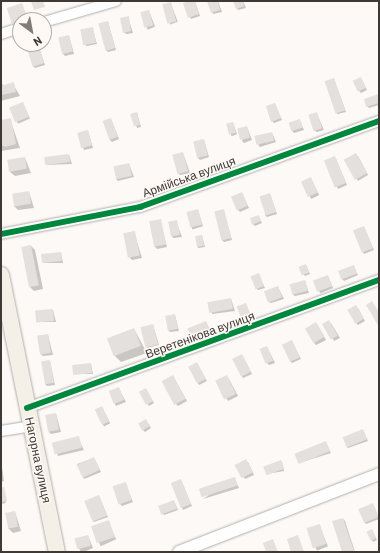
<!DOCTYPE html>
<meta charset="utf-8">
<style>
body{margin:0}
#map{position:relative;width:380px;height:553px;overflow:hidden;background:#fcf9f6;font-family:Barlow,sans-serif}
div>[style]{position:absolute}
.shadow>*{inset:0;background:#0003;transform-origin:0 0}
.building>*{inset:0;background:#e4e0dd;transform-origin:0 0}
.roads{filter:drop-shadow(0 0 1px #b2afab) drop-shadow(0 0 1px #b2afab)}
.minor>*{height:10px;margin:-5px;padding:0 5px;transform-origin:5px;border-radius:5px;background:#fffefe}
.tertiary>*{height:12px;margin:-6px;padding:0 6px;transform-origin:6px;border-radius:6px;background:#fffefe}
.primary>*{height:16px;margin:-8px;padding:0 8px;transform-origin:8px;border-radius:8px;background:#f4f0e8}
.cycleway>*{height:6px;margin:-3px;padding:0 3px;transform-origin:3px;border-radius:3px;background:#00873e}
span{translate:-50% -50%;white-space:nowrap;text-align:center;line-height:1.15;-webkit-text-stroke:3px #fef9f4;paint-order:stroke}
.street-label{font-size:12px;color:#3e3935}
.frame{position:absolute;inset:0;border:2px solid #3e3935;pointer-events:none}
.north{position:absolute;left:12px;top:12px;width:40px;height:40px;box-sizing:border-box;background:#fef9f4;border:1px solid #b1aca8;border-radius:50%;rotate:148deg;font-size:11px;font-weight:700;line-height:16px;text-align:center;color:#3e3935}
.north::after{content:'';display:block;margin:auto;width:14px;height:18px;background:#807c79;clip-path:polygon(50% 0,100% 100%,50% 72%,0 100%)}
</style>
<div id="map">
<div class="shadow">
<div style="clip-path:polygon(195px 1px,200px 16px,191px 19px,184px 3px)"></div>
<div style="clip-path:polygon(208px 1px,218px 1px,222px 12px,213px 14px)"></div>
<div style="clip-path:polygon(234px 1px,243px 1px,246px 8px,238px 10px)"></div>
<div style="clip-path:polygon(22px 4px,28px 20px,15px 24px,13px 22px)"></div>
<div style="left:171px;top:4px;width:19px;height:8px;rotate:69deg"></div>
<div style="left:149px;top:11px;width:17px;height:8px;rotate:69deg"></div>
<div style="clip-path:polygon(128px 17px,133px 33px,126px 34px,124px 32px)"></div>
<div style="clip-path:polygon(108px 22px,116px 50px,108px 52px,106px 50px)"></div>
<div style="clip-path:polygon(92px 28px,97px 44px,87px 46px,85px 45px)"></div>
<div style="clip-path:polygon(69px 36px,74px 54px,65px 56px,63px 54px)"></div>
<div style="clip-path:polygon(38px 44px,45px 65px,35px 68px,33px 66px)"></div>
<div style="clip-path:polygon(334px 79px,346px 112px,338px 114px,336px 113px)"></div>
<div style="clip-path:polygon(362px 80px,367px 90px,361px 93px,359px 91px)"></div>
<div style="clip-path:polygon(1px 83px,4px 86px,13px 84px,20px 96px,1px 101px)"></div>
<div style="clip-path:polygon(379px 95px,379px 105px,369px 108px,367px 106px)"></div>
<div style="left:23px;top:103px;width:17px;height:13px;rotate:66deg"></div>
<div style="clip-path:polygon(275px 104px,282px 120px,274px 123px,272px 121px)"></div>
<div style="clip-path:polygon(137px 113px,141px 127px,137px 128px,132px 114px)"></div>
<div style="clip-path:polygon(317px 114px,324px 130px,317px 132px,315px 131px)"></div>
<div style="clip-path:polygon(10px 119px,20px 148px,1px 151px,1px 121px)"></div>
<div style="clip-path:polygon(111px 119px,119px 139px,112px 142px,110px 140px)"></div>
<div style="clip-path:polygon(300px 121px,304px 130px,294px 133px,292px 131px)"></div>
<div style="left:233px;top:123px;width:12px;height:6px;rotate:70deg"></div>
<div style="clip-path:polygon(247px 127px,252px 140px,244px 143px,242px 141px)"></div>
<div style="clip-path:polygon(88px 131px,93px 148px,84px 150px,78px 134px)"></div>
<div style="clip-path:polygon(272px 133px,276px 142px,260px 147px,258px 145px)"></div>
<div style="clip-path:polygon(204px 140px,209px 157px,200px 160px,198px 158px)"></div>
<div style="clip-path:polygon(183px 153px,190px 173px,180px 175px,178px 173px)"></div>
<div style="clip-path:polygon(69px 155px,72px 164px,46px 165px)"></div>
<div style="clip-path:polygon(358px 156px,368px 175px,358px 181px,346px 160px)"></div>
<div style="clip-path:polygon(25px 158px,31px 173px,15px 176px,10px 172px)"></div>
<div style="clip-path:polygon(336px 159px,347px 185px,338px 189px,325px 161px)"></div>
<div style="clip-path:polygon(129px 164px,134px 177px,118px 181px,116px 179px)"></div>
<div style="left:311px;top:179px;width:18px;height:9px;rotate:63deg"></div>
<div style="clip-path:polygon(29px 192px,34px 208px,18px 210px,14px 206px)"></div>
<div style="clip-path:polygon(242px 193px,249px 208px,240px 212px,238px 210px)"></div>
<div style="clip-path:polygon(270px 194px,277px 214px,267px 217px,265px 215px)"></div>
<div style="left:198px;top:210px;width:17px;height:11px;rotate:73deg"></div>
<div style="clip-path:polygon(223px 210px,232px 240px,224px 242px,222px 240px)"></div>
<div style="clip-path:polygon(258px 216px,262px 223px,255px 226px,253px 224px)"></div>
<div style="clip-path:polygon(160px 220px,167px 247px,157px 249px,155px 247px)"></div>
<div style="clip-path:polygon(176px 221px,182px 237px,174px 238px,172px 237px)"></div>
<div style="clip-path:polygon(365px 229px,374px 250px,364px 254px,363px 252px)"></div>
<div style="clip-path:polygon(134px 232px,142px 258px,132px 260px,130px 258px)"></div>
<div style="clip-path:polygon(202px 236px,205px 247px,199px 248px,197px 247px)"></div>
<div style="clip-path:polygon(31px 246px,35px 250px,43px 289px,34px 291px,30px 287px)"></div>
<div style="clip-path:polygon(61px 253px,63px 263px,43px 263px)"></div>
<div style="clip-path:polygon(306px 265px,310px 274px,305px 276px,303px 274px)"></div>
<div style="clip-path:polygon(353px 266px,358px 275px,344px 281px,342px 279px)"></div>
<div style="clip-path:polygon(258px 274px,265px 288px,258px 290px,256px 288px)"></div>
<div style="left:328px;top:276px;width:13px;height:14px;rotate:67deg"></div>
<div style="clip-path:polygon(305px 281px,309px 293px,295px 296px,293px 295px)"></div>
<div style="clip-path:polygon(278px 287px,284px 299px,271px 303px,269px 302px)"></div>
<div style="clip-path:polygon(231px 299px,235px 311px,212px 314px,210px 304px)"></div>
<div style="clip-path:polygon(246px 304px,252px 318px,244px 321px,242px 319px)"></div>
<div style="clip-path:polygon(358px 308px,365px 321px,358px 325px,356px 323px)"></div>
<div style="clip-path:polygon(53px 310px,56px 322px,37px 322px,36px 312px)"></div>
<div style="clip-path:polygon(175px 315px,179px 331px,170px 332px,168px 330px)"></div>
<div style="clip-path:polygon(206px 322px,211px 332px,193px 339px,191px 337px)"></div>
<div style="clip-path:polygon(331px 323px,340px 338px,334px 341px,333px 339px)"></div>
<div style="clip-path:polygon(153px 325px,159px 345px,147px 348px,146px 346px)"></div>
<div style="clip-path:polygon(317px 325px,326px 340px,316px 345px,314px 343px)"></div>
<div style="clip-path:polygon(134px 329px,147px 353px,121px 362px,115px 356px)"></div>
<div style="clip-path:polygon(48px 335px,53px 355px,43px 356px,41px 354px)"></div>
<div style="clip-path:polygon(292px 342px,301px 359px,292px 363px,290px 361px)"></div>
<div style="clip-path:polygon(267px 347px,275px 363px,269px 365px,267px 363px)"></div>
<div style="clip-path:polygon(243px 357px,252px 374px,243px 378px,242px 376px)"></div>
<div style="clip-path:polygon(50px 361px,55px 385px,47px 386px,45px 384px)"></div>
<div style="clip-path:polygon(91px 364px,93px 374px,74px 374px)"></div>
<div style="clip-path:polygon(198px 366px,207px 381px,199px 385px,198px 383px)"></div>
<div style="clip-path:polygon(173px 376px,187px 401px,178px 406px,176px 404px)"></div>
<div style="clip-path:polygon(229px 379px,238px 396px,228px 401px,217px 382px)"></div>
<div style="clip-path:polygon(119px 389px,126px 402px,116px 406px,110px 392px)"></div>
<div style="clip-path:polygon(147px 391px,154px 403px,149px 406px,140px 392px)"></div>
<div style="left:103px;top:409px;width:16px;height:7px;rotate:63deg"></div>
<div style="clip-path:polygon(56px 414px,61px 432px,51px 434px,49px 432px)"></div>
<div style="clip-path:polygon(147px 422px,151px 428px,145px 432px,143px 430px)"></div>
<div style="clip-path:polygon(363px 430px,368px 441px,348px 448px,346px 446px)"></div>
<div style="clip-path:polygon(78px 438px,84px 450px,58px 456px,55px 445px)"></div>
<div style="clip-path:polygon(325px 442px,331px 453px,299px 463px)"></div>
<div style="clip-path:polygon(94px 458px,101px 472px,84px 479px,77px 464px)"></div>
<div style="clip-path:polygon(1px 460px,4px 481px,1px 482px)"></div>
<div style="clip-path:polygon(248px 462px,254px 475px,245px 479px,237px 465px)"></div>
<div style="clip-path:polygon(282px 462px,284px 471px,267px 474px,281px 461px)"></div>
<div style="clip-path:polygon(234px 478px,239px 488px,203px 499px)"></div>
<div style="clip-path:polygon(181px 480px,192px 506px,183px 510px,182px 508px)"></div>
<div style="clip-path:polygon(125px 483px,133px 502px,122px 506px,120px 504px)"></div>
<div style="clip-path:polygon(1px 489px,6px 503px,1px 504px)"></div>
<div style="clip-path:polygon(99px 496px,108px 517px,94px 522px,92px 520px)"></div>
<div style="clip-path:polygon(174px 501px,178px 510px,164px 515px,162px 513px)"></div>
<div style="clip-path:polygon(373px 504px,379px 519px,366px 524px,365px 523px)"></div>
<div style="clip-path:polygon(15px 512px,21px 531px,13px 533px,8px 528px)"></div>
<div style="clip-path:polygon(343px 519px,345px 521px,355px 552px,343px 552px)"></div>
<div style="left:108px;top:521px;width:20px;height:17px;rotate:66deg"></div>
<div style="left:319px;top:525px;width:23px;height:12px;rotate:67deg"></div>
<div style="clip-path:polygon(372px 530px,377px 540px,373px 542px,367px 532px)"></div>
<div style="left:88px;top:536px;width:13px;height:13px;rotate:67deg"></div>
</div>
<div class="building">
<div style="clip-path:polygon(31px 1px,43px 1px,45px 7px,34px 10px)"></div>
<div style="clip-path:polygon(195px 1px,199px 14px,188px 18px,183px 3px)"></div>
<div style="clip-path:polygon(207px 1px,218px 1px,220px 10px,211px 13px)"></div>
<div style="clip-path:polygon(233px 1px,243px 1px,244px 6px,236px 9px)"></div>
<div style="left:171px;top:2px;width:20px;height:9px;rotate:75deg"></div>
<div style="left:22px;top:3px;width:16px;height:16px;rotate:72deg"></div>
<div style="left:149px;top:10px;width:16px;height:9px;rotate:75deg"></div>
<div style="clip-path:polygon(129px 16px,131px 31px,123px 33px,120px 18px)"></div>
<div style="left:108px;top:21px;width:28px;height:10px;rotate:75deg"></div>
<div style="left:93px;top:27px;width:16px;height:13px;rotate:79deg"></div>
<div style="left:69px;top:35px;width:17px;height:11px;rotate:77deg"></div>
<div style="left:38px;top:44px;width:20px;height:12px;rotate:72deg"></div>
<div style="left:361px;top:77px;width:12px;height:9px;rotate:66deg"></div>
<div style="left:334px;top:78px;width:34px;height:10px;rotate:71deg"></div>
<div style="clip-path:polygon(14px 82px,16px 92px,1px 95px,1px 86px)"></div>
<div style="clip-path:polygon(379px 94px,379px 103px,366px 107px,364px 99px)"></div>
<div style="left:23px;top:102px;width:16px;height:15px;rotate:68deg"></div>
<div style="clip-path:polygon(275px 103px,281px 118px,271px 122px,266px 106px)"></div>
<div style="clip-path:polygon(137px 112px,140px 125px,134px 126px,130px 114px)"></div>
<div style="left:317px;top:112px;width:17px;height:9px;rotate:73deg"></div>
<div style="clip-path:polygon(11px 118px,16px 144px,5px 147px,1px 145px,1px 120px)"></div>
<div style="left:111px;top:118px;width:20px;height:9px;rotate:70deg"></div>
<div style="left:300px;top:119px;width:9px;height:12px;rotate:72deg"></div>
<div style="left:233px;top:122px;width:11px;height:7px;rotate:75deg"></div>
<div style="left:247px;top:126px;width:12px;height:10px;rotate:76deg"></div>
<div style="left:88px;top:130px;width:16px;height:11px;rotate:76deg"></div>
<div style="left:272px;top:132px;width:9px;height:18px;rotate:77deg"></div>
<div style="left:204px;top:139px;width:17px;height:11px;rotate:77deg"></div>
<div style="left:183px;top:152px;width:20px;height:11px;rotate:75deg"></div>
<div style="left:356px;top:153px;width:23px;height:14px;rotate:61deg"></div>
<div style="left:69px;top:154px;width:8px;height:25px;rotate:83deg"></div>
<div style="left:335px;top:156px;width:29px;height:12px;rotate:68deg"></div>
<div style="left:25px;top:157px;width:12px;height:18px;rotate:81deg"></div>
<div style="left:129px;top:163px;width:13px;height:16px;rotate:77deg"></div>
<div style="left:311px;top:177px;width:17px;height:11px;rotate:66deg"></div>
<div style="left:29px;top:191px;width:13px;height:17px;rotate:81deg"></div>
<div style="left:242px;top:192px;width:15px;height:12px;rotate:67deg"></div>
<div style="left:270px;top:193px;width:20px;height:11px;rotate:72deg"></div>
<div style="left:198px;top:209px;width:16px;height:12px;rotate:75deg"></div>
<div style="left:224px;top:209px;width:30px;height:10px;rotate:76deg"></div>
<div style="clip-path:polygon(259px 215px,261px 221px,252px 225px,250px 218px)"></div>
<div style="left:161px;top:219px;width:26px;height:12px;rotate:79deg"></div>
<div style="left:177px;top:220px;width:15px;height:9px;rotate:79deg"></div>
<div style="left:364px;top:226px;width:24px;height:12px;rotate:68deg"></div>
<div style="left:135px;top:231px;width:25px;height:12px;rotate:79deg"></div>
<div style="left:202px;top:235px;width:11px;height:7px;rotate:80deg"></div>
<div style="left:31px;top:245px;width:41px;height:10px;rotate:79deg"></div>
<div style="left:61px;top:252px;width:9px;height:20px;rotate:84deg"></div>
<div style="left:306px;top:264px;width:9px;height:8px;rotate:69deg"></div>
<div style="left:354px;top:265px;width:9px;height:17px;rotate:69deg"></div>
<div style="left:259px;top:273px;width:14px;height:9px;rotate:69deg"></div>
<div style="left:328px;top:275px;width:12px;height:16px;rotate:70deg"></div>
<div style="left:305px;top:280px;width:11px;height:16px;rotate:75deg"></div>
<div style="left:278px;top:286px;width:12px;height:15px;rotate:70deg"></div>
<div style="left:231px;top:298px;width:11px;height:24px;rotate:80deg"></div>
<div style="clip-path:polygon(372px 301px,379px 312px,379px 327px,366px 305px)"></div>
<div style="left:246px;top:303px;width:14px;height:10px;rotate:69deg"></div>
<div style="left:356px;top:305px;width:16px;height:10px;rotate:60deg"></div>
<div style="left:53px;top:309px;width:12px;height:18px;rotate:85deg"></div>
<div style="left:175px;top:314px;width:15px;height:10px;rotate:79deg"></div>
<div style="left:329px;top:320px;width:18px;height:8px;rotate:61deg"></div>
<div style="left:206px;top:321px;width:11px;height:20px;rotate:68deg"></div>
<div style="left:316px;top:322px;width:17px;height:13px;rotate:59deg"></div>
<div style="left:153px;top:324px;width:21px;height:13px;rotate:76deg"></div>
<div style="left:134px;top:328px;width:19px;height:29px;rotate:69deg"></div>
<div style="left:48px;top:334px;width:19px;height:11px;rotate:81deg"></div>
<div style="left:292px;top:340px;width:19px;height:11px;rotate:65deg"></div>
<div style="left:267px;top:346px;width:16px;height:8px;rotate:68deg"></div>
<div style="left:242px;top:354px;width:20px;height:11px;rotate:63deg"></div>
<div style="left:50px;top:360px;width:23px;height:9px;rotate:80deg"></div>
<div style="left:197px;top:362px;width:19px;height:10px;rotate:62deg"></div>
<div style="left:91px;top:363px;width:10px;height:19px;rotate:84deg"></div>
<div style="left:173px;top:375px;width:27px;height:13px;rotate:62deg"></div>
<div style="left:227px;top:375px;width:21px;height:13px;rotate:65deg"></div>
<div style="left:119px;top:387px;width:14px;height:11px;rotate:69deg"></div>
<div style="left:146px;top:388px;width:15px;height:8px;rotate:62deg"></div>
<div style="left:102px;top:406px;width:17px;height:8px;rotate:65deg"></div>
<div style="left:56px;top:413px;width:17px;height:11px;rotate:80deg"></div>
<div style="left:146px;top:419px;width:8px;height:9px;rotate:60deg"></div>
<div style="left:363px;top:429px;width:11px;height:22px;rotate:68deg"></div>
<div style="left:79px;top:436px;width:12px;height:28px;rotate:76deg"></div>
<div style="left:326px;top:441px;width:11px;height:34px;rotate:68deg"></div>
<div style="left:94px;top:457px;width:14px;height:19px;rotate:65deg"></div>
<div style="left:246px;top:459px;width:15px;height:13px;rotate:62deg"></div>
<div style="left:281px;top:460px;width:9px;height:19px;rotate:69deg"></div>
<div style="left:235px;top:477px;width:9px;height:38px;rotate:72deg"></div>
<div style="left:181px;top:479px;width:27px;height:11px;rotate:68deg"></div>
<div style="left:126px;top:482px;width:19px;height:14px;rotate:72deg"></div>
<div style="clip-path:polygon(4px 487px,7px 501px,1px 502px,1px 488px)"></div>
<div style="left:99px;top:495px;width:22px;height:16px;rotate:68deg"></div>
<div style="left:174px;top:500px;width:9px;height:17px;rotate:69deg"></div>
<div style="left:373px;top:503px;width:15px;height:16px;rotate:67deg"></div>
<div style="left:15px;top:511px;width:16px;height:10px;rotate:79deg"></div>
<div style="clip-path:polygon(343px 518px,354px 551px,351px 552px,342px 552px,332px 521px)"></div>
<div style="left:109px;top:520px;width:18px;height:19px;rotate:71deg"></div>
<div style="left:320px;top:524px;width:21px;height:14px;rotate:73deg"></div>
<div style="left:372px;top:529px;width:10px;height:6px;rotate:66deg"></div>
<div style="left:88px;top:535px;width:11px;height:14px;rotate:75deg"></div>
<div style="clip-path:polygon(298px 535px,304px 552px,291px 552px,287px 539px)"></div>
<div style="clip-path:polygon(273px 539px,278px 552px,266px 552px,263px 543px)"></div>
</div>
<div class="roads">
<div class="minor">
<div style="left:44px;top:22px;width:75px;rotate:-16.3deg"></div>
<div style="left:1px;top:34px;width:20px;rotate:-18deg"></div>
<div style="left:1px;top:234px;width:142px;rotate:-11deg"></div>
<div style="left:140px;top:207px;width:254px;rotate:-19.8deg"></div>
<div style="left:27px;top:408px;width:375px;rotate:-20deg"></div>
<div style="left:1px;top:431px;width:30px;rotate:-9deg"></div>
</div>
<div class="tertiary">
<div style="left:179px;top:552px;width:215px;rotate:-21.3deg"></div>
</div>
<div class="primary">
<div style="left:1px;top:275px;width:283px;rotate:78.6deg"></div>
</div>
</div>
<div class="cycleway">
<div style="left:1px;top:234px;width:142px;rotate:-11deg"></div>
<div style="left:140px;top:207px;width:254px;rotate:-19.8deg"></div>
<div style="left:27px;top:408px;width:375px;rotate:-20deg"></div>
</div>
<div class="street-label">
<span style="left:189px;top:177px;rotate:-20deg">Армійська вулиця</span>
<span style="left:200px;top:335px;rotate:-20deg">Веретенікова вулиця</span>
<span style="left:38px;top:460px;rotate:78deg">Нагорна вулиця</span>
</div>
<div class="frame"></div>
<div class="north">N</div>
</div>
